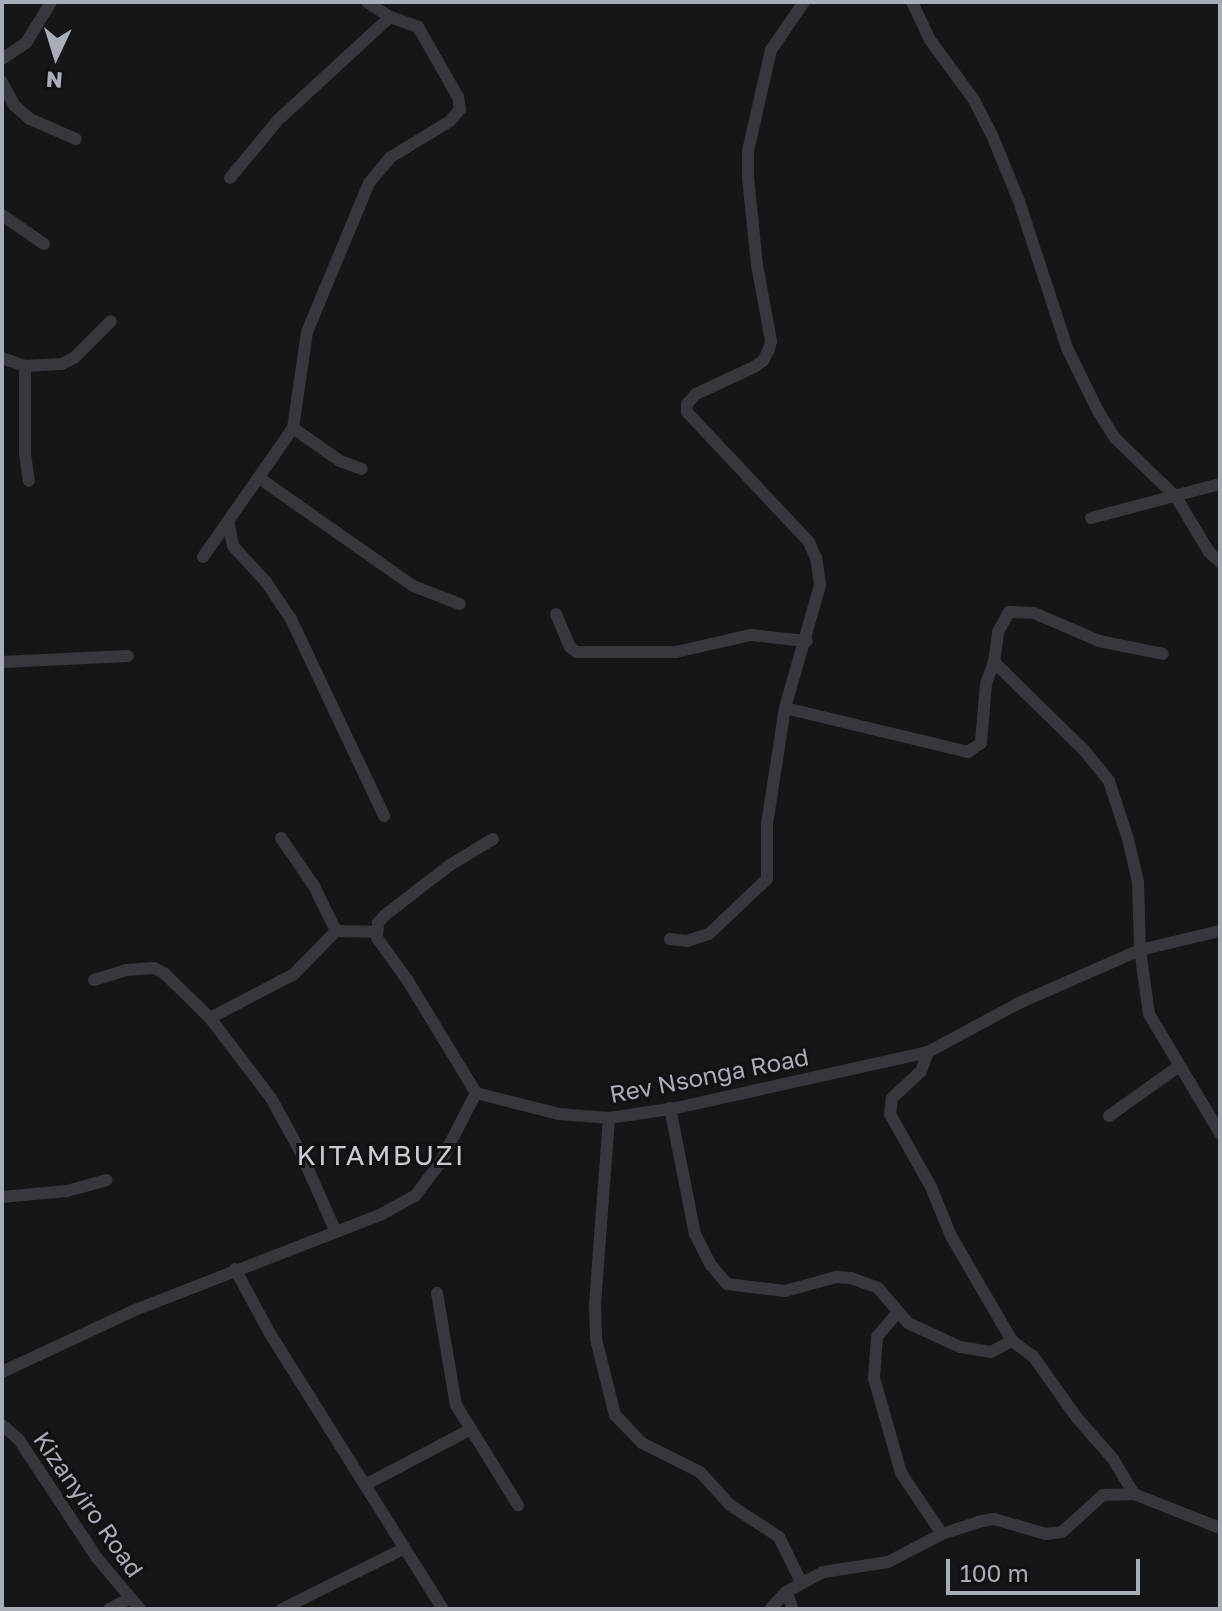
<!DOCTYPE html>
<style>
body{margin:0}
#map{position:relative;width:1222px;height:1611px;overflow:hidden;background:#161618;font-family:"Golos Text",sans-serif}
div>[style]{position:absolute}
.minor>*{height:12px;margin:-6px;padding:0 6px;transform-origin:6px;border-radius:6px;background:#37383d}
span{translate:-50% -50%;white-space:nowrap;text-align:center;line-height:1.15;-webkit-text-stroke:6px #111113;paint-order:stroke}
.street-label{font-size:24px;color:#a8adb8}
.quarter-label{font-size:28px;color:#c9ccd4;letter-spacing:2px}
.frame{position:absolute;inset:0;border:4px solid #a8adb8;pointer-events:none}
.north{position:absolute;left:16px;top:16px;width:80px;height:80px;-webkit-text-stroke:6px #111113;paint-order:stroke;rotate:184deg;font-size:22px;font-weight:700;line-height:32px;text-align:center;color:#a8adb8}
.north::after{content:'';display:block;margin:auto;width:28px;height:36px;background:#a8adb8;clip-path:polygon(50% 0,100% 100%,50% 72%,0 100%)}
.scale{position:absolute;left:946px;top:1559px;width:194px;height:36px;box-sizing:border-box;border:4px solid #a8adb8;border-top:0;padding-left:10px;font-size:24px;line-height:28px;white-space:nowrap;color:#a8adb8;-webkit-text-stroke:6px #111113;paint-order:stroke}
</style>
<div id="map">
<div class="minor">
<div style="left:912px;top:2px;width:42px;rotate:64.7deg"></div>
<div style="left:930px;top:40px;width:74px;rotate:53.7deg"></div>
<div style="left:974px;top:100px;width:39px;rotate:63deg"></div>
<div style="left:992px;top:135px;width:71px;rotate:67.8deg"></div>
<div style="left:1019px;top:201px;width:155px;rotate:71.9deg"></div>
<div style="left:1067px;top:348px;width:70px;rotate:63.8deg"></div>
<div style="left:1098px;top:411px;width:32px;rotate:58deg"></div>
<div style="left:1115px;top:438px;width:85px;rotate:44deg"></div>
<div style="left:1176px;top:497px;width:64px;rotate:59deg"></div>
<div style="left:1209px;top:552px;width:15px;rotate:42deg"></div>
<div style="left:2px;top:59px;width:29px;rotate:-34deg"></div>
<div style="left:26px;top:43px;width:48px;rotate:-58.6deg"></div>
<div style="left:2px;top:82px;width:27px;rotate:62deg"></div>
<div style="left:15px;top:106px;width:20px;rotate:41deg"></div>
<div style="left:30px;top:119px;width:50px;rotate:23.5deg"></div>
<div style="left:230px;top:178px;width:75px;rotate:-50.4deg"></div>
<div style="left:278px;top:120px;width:152px;rotate:-42.6deg"></div>
<div style="left:2px;top:215px;width:51px;rotate:34.6deg"></div>
<div style="left:2px;top:358px;width:24px;rotate:19deg"></div>
<div style="left:25px;top:366px;width:37px;rotate:-3deg"></div>
<div style="left:62px;top:364px;width:13px;rotate:-27deg"></div>
<div style="left:74px;top:358px;width:52px;rotate:-45deg"></div>
<div style="left:25px;top:366px;width:88px;rotate:90deg"></div>
<div style="left:25px;top:454px;width:27px;rotate:82deg"></div>
<div style="left:293px;top:428px;width:57px;rotate:35.1deg"></div>
<div style="left:340px;top:461px;width:23px;rotate:20deg"></div>
<div style="left:259px;top:478px;width:188px;rotate:35deg"></div>
<div style="left:413px;top:586px;width:50px;rotate:21deg"></div>
<div style="left:1091px;top:518px;width:133px;rotate:-14.8deg"></div>
<div style="left:229px;top:524px;width:22px;rotate:80deg"></div>
<div style="left:233px;top:546px;width:49px;rotate:47.5deg"></div>
<div style="left:266px;top:582px;width:45px;rotate:56deg"></div>
<div style="left:291px;top:619px;width:218px;rotate:64.7deg"></div>
<div style="left:203px;top:557px;width:157px;rotate:-55.1deg"></div>
<div style="left:293px;top:428px;width:97px;rotate:-81.7deg"></div>
<div style="left:307px;top:332px;width:161px;rotate:-67.4deg"></div>
<div style="left:369px;top:183px;width:34px;rotate:-50deg"></div>
<div style="left:391px;top:157px;width:69px;rotate:-31.4deg"></div>
<div style="left:450px;top:121px;width:16px;rotate:-50deg"></div>
<div style="left:460px;top:109px;width:12px;rotate:-99deg"></div>
<div style="left:458px;top:97px;width:81px;rotate:-119.7deg"></div>
<div style="left:418px;top:27px;width:30px;rotate:-160deg"></div>
<div style="left:390px;top:17px;width:27px;rotate:-147deg"></div>
<div style="left:556px;top:614px;width:36px;rotate:67deg"></div>
<div style="left:570px;top:647px;width:9px;rotate:36deg"></div>
<div style="left:577px;top:652px;width:99px"></div>
<div style="left:676px;top:652px;width:77px;rotate:-12.8deg"></div>
<div style="left:751px;top:635px;width:56px;rotate:6.1deg"></div>
<div style="left:2px;top:662px;width:126px;rotate:-2.7deg"></div>
<div style="left:994px;top:662px;width:126px;rotate:44.4deg"></div>
<div style="left:1084px;top:750px;width:40px;rotate:51deg"></div>
<div style="left:1109px;top:781px;width:61px;rotate:71.9deg"></div>
<div style="left:1128px;top:839px;width:44px;rotate:76.9deg"></div>
<div style="left:1138px;top:882px;width:68px;rotate:88.3deg"></div>
<div style="left:1140px;top:950px;width:65px;rotate:82deg"></div>
<div style="left:1149px;top:1014px;width:139px;rotate:59.2deg"></div>
<div style="left:785px;top:708px;width:188px;rotate:13.5deg"></div>
<div style="left:968px;top:752px;width:16px;rotate:-35deg"></div>
<div style="left:981px;top:743px;width:59px;rotate:-85.2deg"></div>
<div style="left:986px;top:684px;width:23px;rotate:-70deg"></div>
<div style="left:994px;top:662px;width:30px;rotate:-82deg"></div>
<div style="left:998px;top:632px;width:23px;rotate:-61deg"></div>
<div style="left:1009px;top:612px;width:25px;rotate:2deg"></div>
<div style="left:1034px;top:613px;width:71px;rotate:23.3deg"></div>
<div style="left:1099px;top:641px;width:65px;rotate:11.5deg"></div>
<div style="left:281px;top:838px;width:58px;rotate:55.5deg"></div>
<div style="left:314px;top:886px;width:50px;rotate:63.9deg"></div>
<div style="left:336px;top:931px;width:39px;rotate:1deg"></div>
<div style="left:493px;top:839px;width:50px;rotate:148.8deg"></div>
<div style="left:450px;top:865px;width:82px;rotate:142.4deg"></div>
<div style="left:385px;top:915px;width:11px;rotate:131deg"></div>
<div style="left:378px;top:923px;width:15px;rotate:94deg"></div>
<div style="left:377px;top:938px;width:53px;rotate:54.2deg"></div>
<div style="left:408px;top:981px;width:131px;rotate:58.7deg"></div>
<div style="left:476px;top:1093px;width:86px;rotate:14.2deg"></div>
<div style="left:559px;top:1114px;width:50px;rotate:4.6deg"></div>
<div style="left:609px;top:1118px;width:68px;rotate:-8.5deg"></div>
<div style="left:676px;top:1108px;width:258px;rotate:-12.5deg"></div>
<div style="left:928px;top:1052px;width:103px;rotate:-28.3deg"></div>
<div style="left:1019px;top:1003px;width:132px;rotate:-23.7deg"></div>
<div style="left:1140px;top:950px;width:82px;rotate:-13.4deg"></div>
<div style="left:670px;top:939px;width:17px;rotate:7deg"></div>
<div style="left:687px;top:941px;width:23px;rotate:-18deg"></div>
<div style="left:709px;top:934px;width:80px;rotate:-43.5deg"></div>
<div style="left:767px;top:879px;width:55px;rotate:-90deg"></div>
<div style="left:767px;top:824px;width:117px;rotate:-81.2deg"></div>
<div style="left:785px;top:708px;width:128px;rotate:-74.1deg"></div>
<div style="left:820px;top:585px;width:27px;rotate:-98deg"></div>
<div style="left:816px;top:558px;width:17px;rotate:-114deg"></div>
<div style="left:809px;top:542px;width:178px;rotate:-133.2deg"></div>
<div style="left:687px;top:412px;width:8px;rotate:-90deg"></div>
<div style="left:687px;top:404px;width:13px;rotate:-48deg"></div>
<div style="left:696px;top:394px;width:64px;rotate:-25deg"></div>
<div style="left:754px;top:367px;width:11px;rotate:-34deg"></div>
<div style="left:763px;top:361px;width:13px;rotate:-63deg"></div>
<div style="left:769px;top:349px;width:8px;rotate:-76deg"></div>
<div style="left:771px;top:341px;width:77px;rotate:-100.4deg"></div>
<div style="left:757px;top:265px;width:87px;rotate:-95.9deg"></div>
<div style="left:748px;top:178px;width:27px;rotate:-90deg"></div>
<div style="left:748px;top:151px;width:104px;rotate:-77.2deg"></div>
<div style="left:771px;top:50px;width:58px;rotate:-55.5deg"></div>
<div style="left:94px;top:980px;width:34px;rotate:-17deg"></div>
<div style="left:126px;top:970px;width:28px;rotate:-4deg"></div>
<div style="left:154px;top:968px;width:11px;rotate:27deg"></div>
<div style="left:164px;top:973px;width:64px;rotate:44.4deg"></div>
<div style="left:210px;top:1018px;width:101px;rotate:52.7deg"></div>
<div style="left:271px;top:1098px;width:60px;rotate:61.3deg"></div>
<div style="left:300px;top:1151px;width:86px;rotate:66.1deg"></div>
<div style="left:210px;top:1018px;width:95px;rotate:-27.6deg"></div>
<div style="left:294px;top:974px;width:60px;rotate:-45.7deg"></div>
<div style="left:928px;top:1052px;width:20px;rotate:110deg"></div>
<div style="left:921px;top:1071px;width:40px;rotate:137deg"></div>
<div style="left:892px;top:1098px;width:16px;rotate:97deg"></div>
<div style="left:890px;top:1114px;width:84px;rotate:60.7deg"></div>
<div style="left:931px;top:1187px;width:53px;rotate:67.8deg"></div>
<div style="left:951px;top:1236px;width:121px;rotate:59.8deg"></div>
<div style="left:1012px;top:1341px;width:26px;rotate:36deg"></div>
<div style="left:1033px;top:1356px;width:76px;rotate:54.6deg"></div>
<div style="left:1077px;top:1418px;width:55px;rotate:48.7deg"></div>
<div style="left:1113px;top:1459px;width:41px;rotate:59deg"></div>
<div style="left:670px;top:1108px;width:128px;rotate:78.8deg"></div>
<div style="left:695px;top:1234px;width:35px;rotate:63deg"></div>
<div style="left:711px;top:1265px;width:25px;rotate:50deg"></div>
<div style="left:727px;top:1284px;width:58px;rotate:6.9deg"></div>
<div style="left:785px;top:1291px;width:53px;rotate:-15.4deg"></div>
<div style="left:836px;top:1277px;width:15px;rotate:4deg"></div>
<div style="left:851px;top:1278px;width:29px;rotate:20deg"></div>
<div style="left:878px;top:1288px;width:46px;rotate:49.4deg"></div>
<div style="left:908px;top:1323px;width:57px;rotate:24.8deg"></div>
<div style="left:960px;top:1347px;width:31px;rotate:9deg"></div>
<div style="left:991px;top:1352px;width:24px;rotate:-28deg"></div>
<div style="left:1109px;top:1116px;width:86px;rotate:-35.5deg"></div>
<div style="left:609px;top:1118px;width:189px;rotate:94.3deg"></div>
<div style="left:595px;top:1306px;width:33px;rotate:88deg"></div>
<div style="left:596px;top:1339px;width:78px;rotate:76deg"></div>
<div style="left:615px;top:1415px;width:39px;rotate:46deg"></div>
<div style="left:642px;top:1443px;width:65px;rotate:26.6deg"></div>
<div style="left:700px;top:1472px;width:45px;rotate:47.7deg"></div>
<div style="left:730px;top:1505px;width:59px;rotate:33.1deg"></div>
<div style="left:779px;top:1537px;width:50px;rotate:63.9deg"></div>
<div style="left:2px;top:1197px;width:65px;rotate:-5.3deg"></div>
<div style="left:67px;top:1191px;width:41px;rotate:-15.4deg"></div>
<div style="left:235px;top:1269px;width:72px;rotate:61.6deg"></div>
<div style="left:269px;top:1332px;width:327px;rotate:57.9deg"></div>
<div style="left:437px;top:1293px;width:114px;rotate:80.4deg"></div>
<div style="left:456px;top:1405px;width:118px;rotate:58.2deg"></div>
<div style="left:897px;top:1313px;width:31px;rotate:130deg"></div>
<div style="left:877px;top:1337px;width:41px;rotate:94.2deg"></div>
<div style="left:874px;top:1378px;width:99px;rotate:74.1deg"></div>
<div style="left:901px;top:1473px;width:73px;rotate:56.1deg"></div>
<div style="left:2px;top:1372px;width:147px;rotate:-25deg"></div>
<div style="left:135px;top:1310px;width:265px;rotate:-21.2deg"></div>
<div style="left:382px;top:1214px;width:38px;rotate:-29deg"></div>
<div style="left:415px;top:1196px;width:41px;rotate:-52.9deg"></div>
<div style="left:440px;top:1163px;width:79px;rotate:-62.8deg"></div>
<div style="left:2px;top:1425px;width:23px;rotate:41deg"></div>
<div style="left:19px;top:1440px;width:141px;rotate:56.5deg"></div>
<div style="left:97px;top:1558px;width:67px;rotate:49.9deg"></div>
<div style="left:365px;top:1485px;width:120px;rotate:-27.8deg"></div>
<div style="left:786px;top:1592px;width:18px;rotate:68deg"></div>
<div style="left:109px;top:1609px;width:22px;rotate:-27deg"></div>
<div style="left:282px;top:1609px;width:137px;rotate:-26.4deg"></div>
<div style="left:770px;top:1609px;width:23px;rotate:-47deg"></div>
<div style="left:786px;top:1592px;width:42px;rotate:-28.4deg"></div>
<div style="left:823px;top:1572px;width:66px;rotate:-8.7deg"></div>
<div style="left:888px;top:1562px;width:61px;rotate:-27.4deg"></div>
<div style="left:942px;top:1534px;width:38px;rotate:-18deg"></div>
<div style="left:978px;top:1522px;width:16px;rotate:-11deg"></div>
<div style="left:994px;top:1519px;width:54px;rotate:16.1deg"></div>
<div style="left:1046px;top:1534px;width:16px;rotate:-7deg"></div>
<div style="left:1062px;top:1532px;width:55px;rotate:-42.1deg"></div>
<div style="left:1103px;top:1495px;width:31px;rotate:-2deg"></div>
<div style="left:1134px;top:1494px;width:92px;rotate:21.6deg"></div>
</div>
<div class="street-label">
<span style="left:709px;top:1075px;rotate:-11deg">Rev Nsonga Road</span>
<span style="left:89px;top:1504px;rotate:55deg">Kizanyiro Road</span>
</div>
<div class="quarter-label">
<span style="left:381px;top:1155px">KITAMBUZI</span>
</div>
<div class="frame"></div>
<div class="north">N</div>
<div class="scale">100 m</div>
</div>
